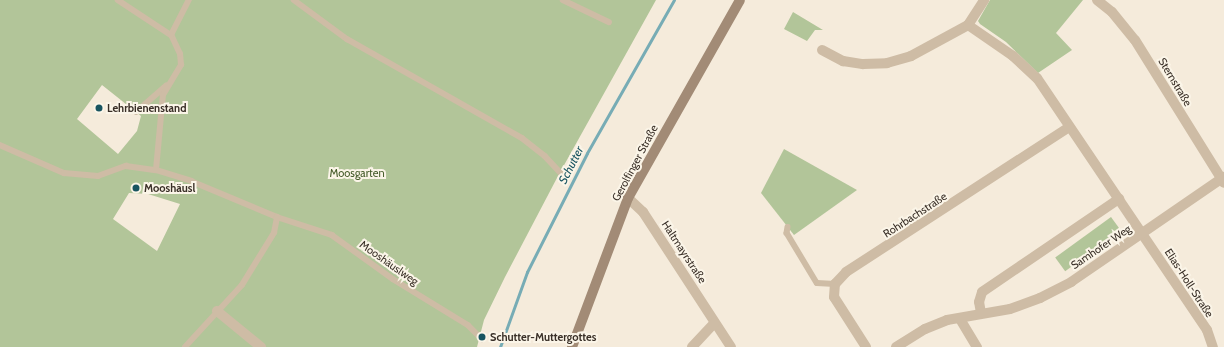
<!DOCTYPE html>
<meta charset="utf-8">
<style>
body{margin:0}
#map{position:relative;width:1224px;height:347px;overflow:hidden;background:#f5ebdb;font-family:Cabin,sans-serif}
div>[style]{position:absolute}
.green>*{inset:0;background:#b2c599;transform-origin:0 0}
.stream>*{height:3px;margin:-1.5px;padding:0 1.5px;transform-origin:1.5px;border-radius:1.5px;background:#77acb5}
.lane>*{height:5.5px;margin:-2.75px;padding:0 2.75px;transform-origin:2.75px;border-radius:2.75px;background:#cebca5}
.street>*{height:10px;margin:-5px;padding:0 5px;transform-origin:5px;border-radius:5px;background:#cebca5}
.secondary>*{height:10px;margin:-5px;padding:0 5px;transform-origin:5px;border-radius:5px;background:#a28b76}
.dots>*{width:11px;height:11px;translate:-50% -50%;box-sizing:border-box;border:2px solid #fbf5e8;border-radius:50%}
span{translate:-50% -50%;white-space:nowrap;text-align:center;line-height:1.15;-webkit-text-stroke:4px #fbf5e8;paint-order:stroke}
.street-label{font-size:11px;color:#392f27}
.poi-label{font-size:11px;color:#392f27;font-weight:700}
.left{translate:0 -50%;text-align:left}
.park-label{font-size:11px;color:#435a28}
.water-label{font-size:12px;color:#185460;font-style:italic}
</style>
<div id="map">
<div class="green">
<div style="clip-path:polygon(evenodd,0 0,656px 0,558px 176px,505px 277px,484px 320px,477px 347px,0 347px,0 0,102px 85px,141px 116px,137px 131px,118px 154px,77px 119px,102px 85px,0 0,129px 193px,148px 194px,180px 204px,157px 251px,113px 219px,129px 193px)"></div>
<div style="clip-path:polygon(990px 0,1083px 0,1056px 33px,1072px 50px,1038px 73px,1006px 42px,980px 24px,978px 21px)"></div>
<div style="clip-path:polygon(793px 12px,823px 30px,815px 30px,807px 41px,784px 29px)"></div>
<div style="clip-path:polygon(784px 149px,857px 190px,794px 235px,761px 193px)"></div>
<div style="left:1111px;top:217px;width:17px;height:69px;rotate:54deg"></div>
</div>
<div class="stream">
<div style="left:500px;top:347px;width:80px;rotate:-70.2deg"></div>
<div style="left:527px;top:272px;width:133px;rotate:-63.2deg"></div>
<div style="left:587px;top:153px;width:176px;rotate:-60.4deg"></div>
</div>
<div class="lane">
<div style="left:118px;top:0;width:64px;rotate:33.4deg"></div>
<div style="left:294px;top:0;width:66px;rotate:36.3deg"></div>
<div style="left:347px;top:39px;width:201px;rotate:29.5deg"></div>
<div style="left:522px;top:138px;width:29px;rotate:38deg"></div>
<div style="left:545px;top:156px;width:26px;rotate:47deg"></div>
<div style="left:563px;top:0;width:51px;rotate:25.6deg"></div>
<div style="left:136px;top:112px;width:40px;rotate:-41deg"></div>
<div style="left:0;top:145px;width:70px;rotate:23.6deg"></div>
<div style="left:64px;top:173px;width:34px;rotate:5deg"></div>
<div style="left:98px;top:176px;width:30px;rotate:-20deg"></div>
<div style="left:126px;top:166px;width:30px;rotate:8deg"></div>
<div style="left:156px;top:170px;width:75px;rotate:-84.7deg"></div>
<div style="left:163px;top:95px;width:35px;rotate:-59deg"></div>
<div style="left:181px;top:65px;width:11px;rotate:-95deg"></div>
<div style="left:180px;top:54px;width:21px;rotate:-115deg"></div>
<div style="left:171px;top:35px;width:39px;rotate:-63deg"></div>
<div style="left:156px;top:170px;width:37px;rotate:17deg"></div>
<div style="left:191px;top:181px;width:93px;rotate:22.7deg"></div>
<div style="left:277px;top:217px;width:58px;rotate:18.1deg"></div>
<div style="left:332px;top:235px;width:75px;rotate:35.8deg"></div>
<div style="left:393px;top:279px;width:88px;rotate:31.5deg"></div>
<div style="left:468px;top:325px;width:20px;rotate:45deg"></div>
<div style="left:788px;top:227px;width:6px;rotate:99deg"></div>
<div style="left:787px;top:233px;width:58px;rotate:59deg"></div>
<div style="left:817px;top:283px;width:18px;rotate:3deg"></div>
<div style="left:185px;top:347px;width:84px;rotate:-47.4deg"></div>
<div style="left:242px;top:285px;width:61px;rotate:-58.4deg"></div>
<div style="left:274px;top:233px;width:16px;rotate:-79deg"></div>
</div>
<div class="street">
<div style="left:1097px;top:0;width:19px;rotate:39deg"></div>
<div style="left:1112px;top:12px;width:36px;rotate:51deg"></div>
<div style="left:1135px;top:40px;width:168px;rotate:58.1deg"></div>
<div style="left:968px;top:25px;width:55px;rotate:34.6deg"></div>
<div style="left:1013px;top:56px;width:33px;rotate:43deg"></div>
<div style="left:1037px;top:78px;width:304px;rotate:56deg"></div>
<div style="left:1207px;top:330px;width:18px;rotate:71deg"></div>
<div style="left:822px;top:50px;width:24px;rotate:28deg"></div>
<div style="left:843px;top:61px;width:20px;rotate:9deg"></div>
<div style="left:863px;top:64px;width:24px;rotate:-2deg"></div>
<div style="left:887px;top:63px;width:25px;rotate:-16deg"></div>
<div style="left:911px;top:56px;width:65px;rotate:-28.5deg"></div>
<div style="left:968px;top:25px;width:30px;rotate:-57deg"></div>
<div style="left:628px;top:198px;width:21px;rotate:43deg"></div>
<div style="left:643px;top:212px;width:161px;rotate:56.9deg"></div>
<div style="left:217px;top:311px;width:57px;rotate:39.3deg"></div>
<div style="left:981px;top:313px;width:11px;rotate:-100deg"></div>
<div style="left:979px;top:302px;width:10px;rotate:-73deg"></div>
<div style="left:982px;top:292px;width:166px;rotate:-34.2deg"></div>
<div style="left:960px;top:319px;width:33px;rotate:59deg"></div>
<div style="left:692px;top:347px;width:33px;rotate:-47deg"></div>
<div style="left:866px;top:347px;width:59px;rotate:-122.6deg"></div>
<div style="left:834px;top:297px;width:13px;rotate:-86deg"></div>
<div style="left:835px;top:284px;width:16px;rotate:-47deg"></div>
<div style="left:846px;top:272px;width:266px;rotate:-33deg"></div>
<div style="left:896px;top:347px;width:34px;rotate:-32deg"></div>
<div style="left:925px;top:329px;width:24px;rotate:-22deg"></div>
<div style="left:947px;top:320px;width:64px;rotate:-9.9deg"></div>
<div style="left:1010px;top:309px;width:32px;rotate:-20deg"></div>
<div style="left:1040px;top:298px;width:35px;rotate:-27deg"></div>
<div style="left:1071px;top:282px;width:186px;rotate:-34.5deg"></div>
</div>
<div class="secondary">
<div style="left:572px;top:347px;width:159px;rotate:-69.4deg"></div>
<div style="left:628px;top:198px;width:227px;rotate:-60.5deg"></div>
</div>
<div class="dots">
<div style="left:99px;top:108px;background:#185460"></div>
<div style="left:136px;top:188px;background:#185460"></div>
<div style="left:482px;top:337px;background:#185460"></div>
</div>
<div class="street-label">
<span style="left:1175px;top:82px;rotate:59deg">Sternstraße</span>
<span style="left:635px;top:163px;rotate:-62deg">Gerolfinger Straße</span>
<span style="left:915px;top:215px;rotate:-33deg">Rohrbachstraße</span>
<span style="left:1101px;top:247px;rotate:-34deg">Samhofer Weg</span>
<span style="left:684px;top:252px;rotate:57deg">Haltmayrstraße</span>
<span style="left:389px;top:263px;rotate:35deg">Mooshäuslweg</span>
<span style="left:1189px;top:283px;rotate:57deg">Elias-Holl-Straße</span>
</div>
<div class="poi-label">
<span class="left" style="left:107px;top:108px">Lehrbienenstand</span>
<span class="left" style="left:144px;top:188px">Mooshäusl</span>
<span class="left" style="left:490px;top:337px">Schutter-Muttergottes</span>
</div>
<div class="park-label">
<span style="left:357px;top:173px">Moosgarten</span>
</div>
<div class="water-label">
<span style="left:571px;top:165px;rotate:-63deg">Schutter</span>
</div>
</div>
